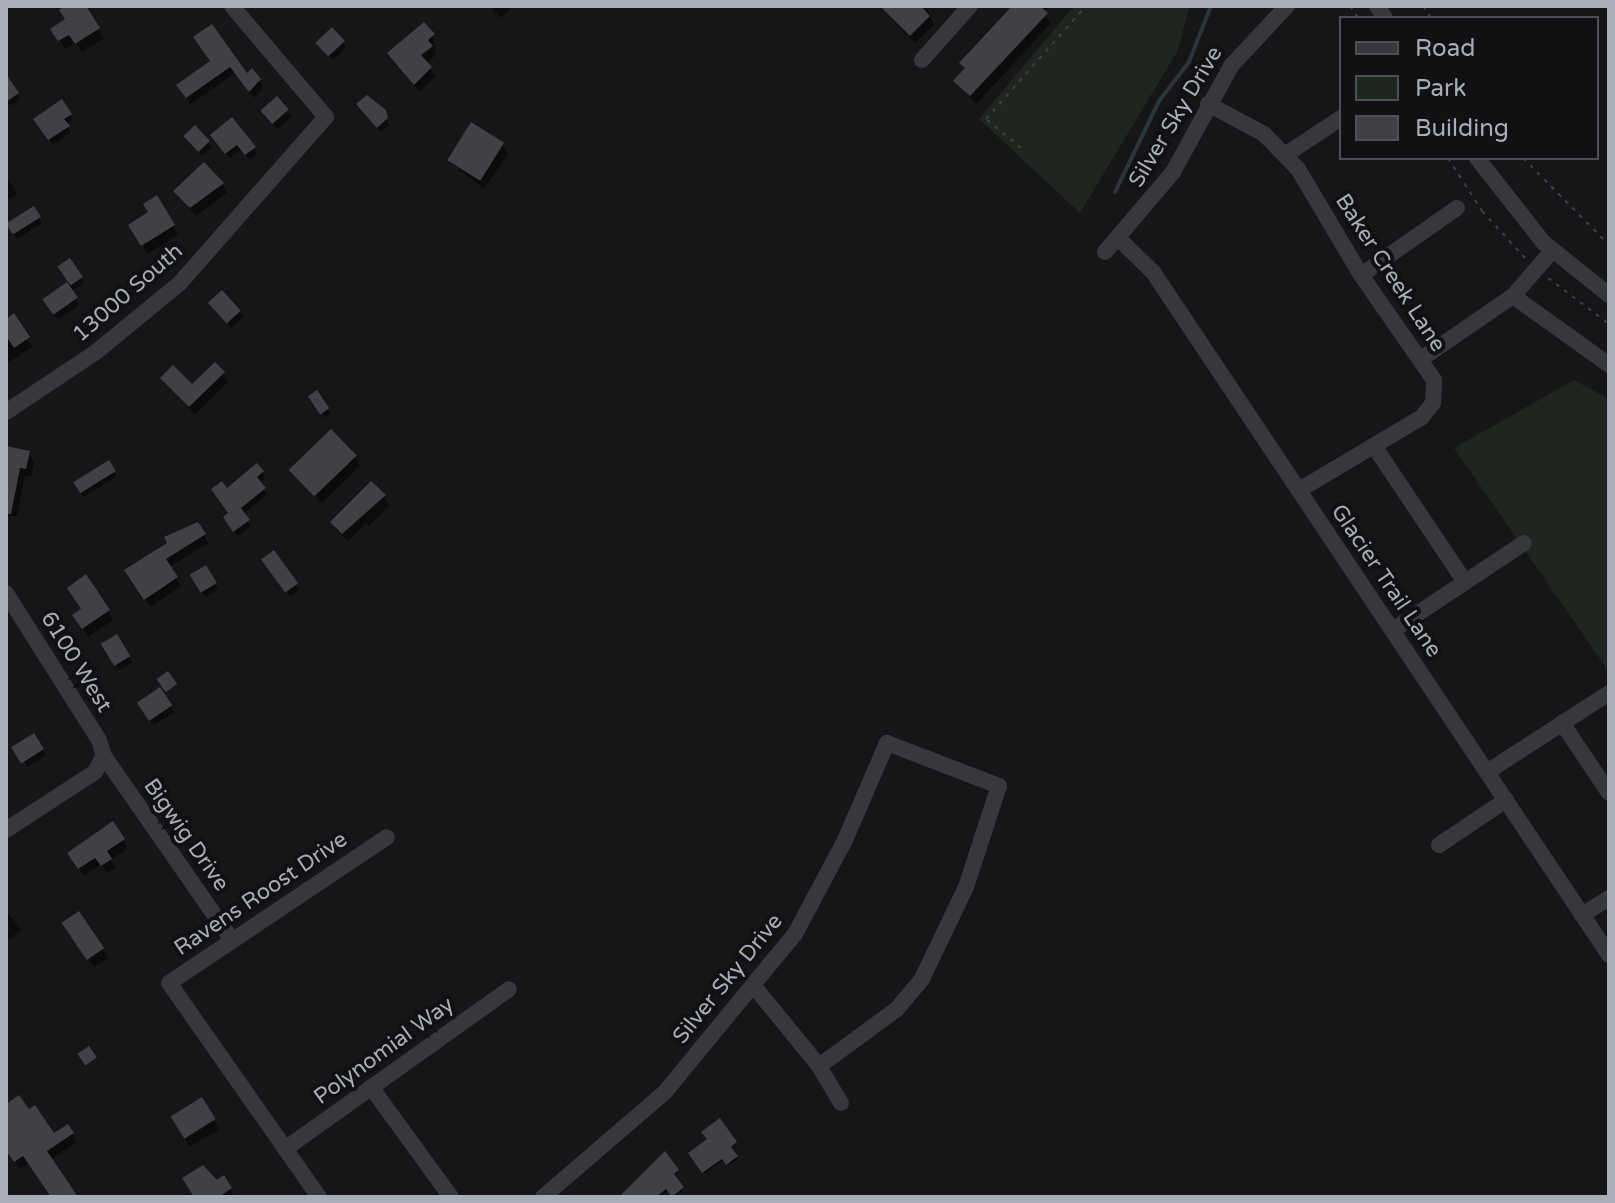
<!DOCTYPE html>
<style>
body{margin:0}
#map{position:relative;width:1615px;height:1203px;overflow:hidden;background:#161618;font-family:"Varela Round",sans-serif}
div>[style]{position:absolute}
.green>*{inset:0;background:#1e261f}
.shadow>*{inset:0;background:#0007;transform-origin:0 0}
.stream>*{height:4px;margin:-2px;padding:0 2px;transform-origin:2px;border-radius:2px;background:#2c353c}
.building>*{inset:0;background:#404145;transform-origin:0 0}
.path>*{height:2px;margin-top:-1px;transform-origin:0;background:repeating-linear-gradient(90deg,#3d3f44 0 4px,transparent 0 10px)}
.minor>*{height:16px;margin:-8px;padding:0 8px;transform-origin:8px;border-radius:8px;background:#37383d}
span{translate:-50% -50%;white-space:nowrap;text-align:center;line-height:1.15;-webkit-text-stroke:8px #111113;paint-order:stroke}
.street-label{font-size:22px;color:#a8adb8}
.frame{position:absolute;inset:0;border:8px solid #a8adb8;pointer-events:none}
.legend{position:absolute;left:1339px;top:16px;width:260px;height:144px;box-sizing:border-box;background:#111113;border:2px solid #4d4f55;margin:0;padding:10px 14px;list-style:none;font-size:24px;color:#a8adb8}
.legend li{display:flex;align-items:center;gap:16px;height:40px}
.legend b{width:40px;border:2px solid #4d4f55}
</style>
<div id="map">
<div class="green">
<div style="clip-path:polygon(1074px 6px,1190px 6px,1177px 52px,1080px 213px,979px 119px)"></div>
<div style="clip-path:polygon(1574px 380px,1609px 399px,1609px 672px,1454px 448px)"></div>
</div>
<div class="shadow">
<div style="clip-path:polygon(69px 6px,84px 6px,104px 38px,82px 52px,76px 43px,65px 49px,53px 29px,67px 20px)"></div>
<div style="clip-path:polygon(489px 6px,513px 6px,501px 18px)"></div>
<div style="clip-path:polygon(889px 6px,926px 6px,934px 25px,915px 43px,892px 19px)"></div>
<div style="clip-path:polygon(1017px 6px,1049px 6px,1044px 12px,1051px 23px,976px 104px,956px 81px,965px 69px,962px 63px)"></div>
<div style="clip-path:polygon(433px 35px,436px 55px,426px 63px,435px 76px,420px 92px,389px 54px)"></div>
<div style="clip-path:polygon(343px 42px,346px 47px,333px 60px,322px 48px)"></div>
<div style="clip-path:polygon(200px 45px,259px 80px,263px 87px,255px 98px,235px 73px,191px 104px,183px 92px,212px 62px)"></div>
<div style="clip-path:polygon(6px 80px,20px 99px,10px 106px,6px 100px)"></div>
<div style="clip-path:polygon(276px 99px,291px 117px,278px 129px,267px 116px)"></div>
<div style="clip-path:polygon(376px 101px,389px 125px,381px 132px,362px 110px)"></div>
<div style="clip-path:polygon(61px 102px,73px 120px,66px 125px,71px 132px,53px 145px,36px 120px)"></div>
<div style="clip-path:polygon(215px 141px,254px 148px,257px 154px,250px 160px,241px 149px,230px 158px)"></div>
<div style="clip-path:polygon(189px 142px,208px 142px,211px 148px,202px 156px)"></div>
<div style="clip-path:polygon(502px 145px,508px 154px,484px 189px,448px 160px)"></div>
<div style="clip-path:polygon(6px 175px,17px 194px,6px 201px)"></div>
<div style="clip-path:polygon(222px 184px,227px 193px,196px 216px,176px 191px)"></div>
<div style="clip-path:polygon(156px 198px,178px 234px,148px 254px,131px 226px,151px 213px)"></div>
<div style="left:33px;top:209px;width:17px;height:29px;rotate:59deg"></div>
<div style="clip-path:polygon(70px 260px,84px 283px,71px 292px,79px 305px,58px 320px,45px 300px,69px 283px)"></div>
<div style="clip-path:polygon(214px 309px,240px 312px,243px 317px,231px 328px)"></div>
<div style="clip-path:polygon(6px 321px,33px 346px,6px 364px)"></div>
<div style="clip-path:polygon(223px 373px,228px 382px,195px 415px,163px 378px,192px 387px)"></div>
<div style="left:317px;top:392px;width:26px;height:7px;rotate:58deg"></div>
<div style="clip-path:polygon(6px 448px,29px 453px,34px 462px,31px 477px,25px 476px,17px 517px,6px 514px)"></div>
<div style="clip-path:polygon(355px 458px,360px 466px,322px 503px,291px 469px)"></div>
<div style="left:108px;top:462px;width:17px;height:39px;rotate:59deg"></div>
<div style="clip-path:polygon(262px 472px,265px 478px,259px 483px,267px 494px,243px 514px,251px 526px,238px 536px,228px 523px,227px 491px)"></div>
<div style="clip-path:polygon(384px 497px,389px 506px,369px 526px,366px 523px,348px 541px,337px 531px,332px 522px)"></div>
<div style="clip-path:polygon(198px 525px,208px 543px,169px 567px,181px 586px,150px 607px,127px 570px)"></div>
<div style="clip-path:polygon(274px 553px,299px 590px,290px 597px,267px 565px)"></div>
<div style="left:205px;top:568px;width:25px;height:15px;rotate:58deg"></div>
<div style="clip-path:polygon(108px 611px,113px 620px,88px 637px,80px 624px)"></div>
<div style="left:116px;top:637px;width:30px;height:15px;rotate:57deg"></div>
<div style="clip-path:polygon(163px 696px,174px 712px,154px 725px,140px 704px)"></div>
<div style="left:33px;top:735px;width:24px;height:22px;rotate:57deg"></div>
<div style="clip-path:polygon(112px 823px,128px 848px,111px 860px,115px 868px,107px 873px,101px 864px,84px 876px,74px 862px)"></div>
<div style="clip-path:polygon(6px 910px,21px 930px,6px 942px)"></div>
<div style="clip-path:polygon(70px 932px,103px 949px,108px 958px,94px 967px)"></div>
<div style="left:202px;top:1100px;width:34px;height:34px;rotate:60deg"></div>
<div style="clip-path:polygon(6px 1104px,53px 1136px,67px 1127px,77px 1142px,50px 1160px,76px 1197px,53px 1197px,29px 1163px,20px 1169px,6px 1147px)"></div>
<div style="clip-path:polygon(719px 1121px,736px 1145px,730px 1149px,737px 1159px,729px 1165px,724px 1159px,705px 1174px,690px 1154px,709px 1140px)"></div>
<div style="clip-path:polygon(665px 1154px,679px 1173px,673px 1177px,683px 1190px,674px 1197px,669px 1190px,659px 1197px,620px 1197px)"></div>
<div style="clip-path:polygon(223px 1178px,235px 1197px,196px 1197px,217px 1182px)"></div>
</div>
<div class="stream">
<div style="left:1115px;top:192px;width:101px;rotate:-64.2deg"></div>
<div style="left:1159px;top:101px;width:49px;rotate:-52.4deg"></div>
<div style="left:1189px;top:62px;width:60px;rotate:-68.6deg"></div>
</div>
<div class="building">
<div style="clip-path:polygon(65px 6px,86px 6px,100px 28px,75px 44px,69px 35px,58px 41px,50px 29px,65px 19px,59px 10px)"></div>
<div style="clip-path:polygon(880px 6px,921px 6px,930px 16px,910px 36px)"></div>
<div style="clip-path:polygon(1012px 6px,1040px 6px,1048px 13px,970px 96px,953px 81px,965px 68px,959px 63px)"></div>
<div style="clip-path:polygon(424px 22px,435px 34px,428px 40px,433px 46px,421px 55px,432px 67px,414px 85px,387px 53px)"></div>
<div style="clip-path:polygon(212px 24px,247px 73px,252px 68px,261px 79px,249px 92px,230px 67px,186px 98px,176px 85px,210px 61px,193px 37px)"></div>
<div style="left:332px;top:27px;width:19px;height:23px;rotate:47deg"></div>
<div style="clip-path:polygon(6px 74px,19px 93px,6px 102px)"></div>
<div style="clip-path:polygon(367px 95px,386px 110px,388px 118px,377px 128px,356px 104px)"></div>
<div style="left:277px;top:96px;width:18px;height:22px;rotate:49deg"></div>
<div style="clip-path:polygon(62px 99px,72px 114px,64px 119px,70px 126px,48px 140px,33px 119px)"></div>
<div style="clip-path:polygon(232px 117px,256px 147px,245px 155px,237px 145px,225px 154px,210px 135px)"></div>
<div style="left:471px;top:122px;width:39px;height:45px;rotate:32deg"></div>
<div style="left:195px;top:125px;width:22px;height:16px;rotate:47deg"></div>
<div style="clip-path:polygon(204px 162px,224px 183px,190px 208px,173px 191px)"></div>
<div style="clip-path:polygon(157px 195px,175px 225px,141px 246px,128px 225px,148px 212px,143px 204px)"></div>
<div style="left:34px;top:206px;width:13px;height:33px;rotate:58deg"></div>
<div style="left:70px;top:258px;width:23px;height:15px;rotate:56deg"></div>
<div style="left:67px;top:282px;width:19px;height:30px;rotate:55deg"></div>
<div style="left:222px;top:290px;width:28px;height:19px;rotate:48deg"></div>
<div style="clip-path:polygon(14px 313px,30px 337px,14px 348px,6px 336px,6px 319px)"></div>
<div style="clip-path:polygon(215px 362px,225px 372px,189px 407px,160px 378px,173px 365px,192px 384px)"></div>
<div style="left:317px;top:390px;width:22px;height:11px;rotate:56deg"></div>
<div style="left:331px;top:429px;width:37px;height:59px;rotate:46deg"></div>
<div style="clip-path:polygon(6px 446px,30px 451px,26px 469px,20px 468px,11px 514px,6px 514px)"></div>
<div style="left:109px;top:460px;width:13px;height:42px;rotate:58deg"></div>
<div style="clip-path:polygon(257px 463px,264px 471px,257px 477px,266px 488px,241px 508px,250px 520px,233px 532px,223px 517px,228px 513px,211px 489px,222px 481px,227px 488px)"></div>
<div style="clip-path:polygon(371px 481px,386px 495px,342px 534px,330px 522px)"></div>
<div style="clip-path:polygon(198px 522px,206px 534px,166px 559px,178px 577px,144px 600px,124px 570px,167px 543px,164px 537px)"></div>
<div style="left:274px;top:550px;width:41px;height:16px;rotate:54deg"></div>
<div style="left:206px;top:565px;width:21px;height:19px;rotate:59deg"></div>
<div style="clip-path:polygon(86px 574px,110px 610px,82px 629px,72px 615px,81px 609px,67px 588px)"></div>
<div style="left:117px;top:634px;width:26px;height:19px;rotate:59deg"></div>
<div style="left:168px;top:671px;width:16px;height:14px;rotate:55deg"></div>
<div style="left:160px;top:687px;width:22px;height:28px;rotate:56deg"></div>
<div style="left:34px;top:733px;width:19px;height:27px;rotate:58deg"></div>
<div style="clip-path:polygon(113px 821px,125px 839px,107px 851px,112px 859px,101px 866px,95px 858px,78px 869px,67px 853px)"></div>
<div style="left:79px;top:911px;width:45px;height:21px;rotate:56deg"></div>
<div style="left:89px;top:1046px;width:14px;height:14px;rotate:56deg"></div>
<div style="clip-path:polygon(19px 1095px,29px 1109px,35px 1105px,54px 1133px,68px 1124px,74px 1133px,47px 1151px,78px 1197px,51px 1197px,23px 1156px,14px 1162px,6px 1150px,6px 1104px)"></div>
<div style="left:202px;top:1097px;width:26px;height:37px;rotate:58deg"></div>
<div style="clip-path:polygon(720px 1118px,737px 1142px,731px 1147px,738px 1156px,726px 1165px,722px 1159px,702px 1173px,688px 1153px,707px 1139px,701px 1132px)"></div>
<div style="clip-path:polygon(665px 1151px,679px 1170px,674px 1174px,684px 1187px,672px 1197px,666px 1189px,656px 1197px,619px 1197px)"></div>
<div style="clip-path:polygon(203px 1165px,217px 1180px,224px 1175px,232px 1188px,219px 1197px,194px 1197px,182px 1178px)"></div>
</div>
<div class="path">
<div style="left:1350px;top:6px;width:14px;rotate:56deg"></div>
<div style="left:1423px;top:6px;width:14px;rotate:56deg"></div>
<div style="left:1021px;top:148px;width:45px;rotate:-140.4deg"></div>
<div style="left:986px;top:119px;width:151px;rotate:-48.5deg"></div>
<div style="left:1448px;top:158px;width:63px;rotate:57.3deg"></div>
<div style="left:1482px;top:211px;width:64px;rotate:47.5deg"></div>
<div style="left:1523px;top:158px;width:122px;rotate:45.3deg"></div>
<div style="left:1548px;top:278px;width:76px;rotate:37deg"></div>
</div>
<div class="minor">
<div style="left:1377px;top:6px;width:14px;rotate:56deg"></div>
<div style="left:922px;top:60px;width:72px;rotate:-48.4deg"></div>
<div style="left:1208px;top:104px;width:64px;rotate:28.2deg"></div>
<div style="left:1264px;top:134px;width:49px;rotate:45.8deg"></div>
<div style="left:1298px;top:169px;width:123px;rotate:59.3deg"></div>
<div style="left:1361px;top:275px;width:128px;rotate:55.2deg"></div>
<div style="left:1434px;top:380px;width:23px;rotate:92deg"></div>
<div style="left:1433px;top:403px;width:18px;rotate:128deg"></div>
<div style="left:1422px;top:417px;width:143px;rotate:149.3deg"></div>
<div style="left:1285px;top:155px;width:67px;rotate:-33.5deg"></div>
<div style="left:1477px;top:158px;width:107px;rotate:51.8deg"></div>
<div style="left:1543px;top:242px;width:85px;rotate:38.8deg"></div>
<div style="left:1118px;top:238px;width:49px;rotate:44.2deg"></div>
<div style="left:1153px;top:272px;width:821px;rotate:56.27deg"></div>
<div style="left:1552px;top:251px;width:60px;rotate:130.9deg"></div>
<div style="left:1513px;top:296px;width:118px;rotate:35.7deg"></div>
<div style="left:1105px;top:252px;width:105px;rotate:-49.6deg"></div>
<div style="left:1173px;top:172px;width:121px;rotate:-61.3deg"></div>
<div style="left:1231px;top:66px;width:82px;rotate:-47deg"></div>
<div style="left:1361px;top:275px;width:117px;rotate:-34.9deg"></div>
<div style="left:1421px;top:359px;width:112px;rotate:-34.4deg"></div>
<div style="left:6px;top:412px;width:108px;rotate:-33.7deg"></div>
<div style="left:96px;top:352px;width:109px;rotate:-39.4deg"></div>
<div style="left:180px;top:283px;width:221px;rotate:-48.7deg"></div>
<div style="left:326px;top:117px;width:145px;rotate:-130.3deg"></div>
<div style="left:1374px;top:446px;width:164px;rotate:56.2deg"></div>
<div style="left:6px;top:593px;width:174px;rotate:57.7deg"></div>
<div style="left:99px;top:740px;width:17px;rotate:73deg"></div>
<div style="left:104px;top:756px;width:224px;rotate:55.2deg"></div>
<div style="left:1393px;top:630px;width:157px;rotate:-33.6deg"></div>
<div style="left:1562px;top:723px;width:84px;rotate:56.1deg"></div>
<div style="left:1487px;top:772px;width:145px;rotate:-32.9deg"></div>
<div style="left:6px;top:830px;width:106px;rotate:-33.1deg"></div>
<div style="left:95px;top:772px;width:18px;rotate:-61deg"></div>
<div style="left:1439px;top:845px;width:81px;rotate:-33.9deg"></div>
<div style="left:1582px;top:915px;width:32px;rotate:-32deg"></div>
<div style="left:753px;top:985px;width:104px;rotate:50.8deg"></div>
<div style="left:819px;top:1066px;width:43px;rotate:59.3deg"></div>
<div style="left:371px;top:1087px;width:136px;rotate:54deg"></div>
<div style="left:285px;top:1149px;width:275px;rotate:-35.5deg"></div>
<div style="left:319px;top:1197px;width:261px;rotate:-125deg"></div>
<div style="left:169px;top:983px;width:262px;rotate:-33.8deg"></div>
<div style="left:543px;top:1197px;width:161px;rotate:-40.7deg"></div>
<div style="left:665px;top:1092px;width:205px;rotate:-50.6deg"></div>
<div style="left:795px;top:934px;width:106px;rotate:-62deg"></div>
<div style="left:845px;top:840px;width:106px;rotate:-66.6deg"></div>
<div style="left:887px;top:743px;width:120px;rotate:21deg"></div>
<div style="left:999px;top:786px;width:106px;rotate:108.1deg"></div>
<div style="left:966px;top:887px;width:102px;rotate:115.6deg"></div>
<div style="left:922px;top:979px;width:39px;rotate:130deg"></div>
<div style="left:897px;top:1009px;width:97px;rotate:143.8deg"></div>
</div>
<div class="street-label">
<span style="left:1176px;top:117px;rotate:-59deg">Silver Sky Drive</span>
<span style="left:1390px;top:273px;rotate:57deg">Baker Creek Lane</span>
<span style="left:128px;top:293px;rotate:-41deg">13000 South</span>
<span style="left:1386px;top:581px;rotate:56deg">Glacier Trail Lane</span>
<span style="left:76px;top:662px;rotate:58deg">6100 West</span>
<span style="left:186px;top:835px;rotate:55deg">Bigwig Drive</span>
<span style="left:261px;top:894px;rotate:-34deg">Ravens Roost Drive</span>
<span style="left:728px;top:979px;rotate:-51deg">Silver Sky Drive</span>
<span style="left:384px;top:1051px;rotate:-36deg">Polynomial Way</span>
</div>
<div class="frame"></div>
<ul class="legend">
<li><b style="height:10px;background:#37383d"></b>Road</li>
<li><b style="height:22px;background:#1e261f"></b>Park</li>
<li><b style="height:22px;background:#404145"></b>Building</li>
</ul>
</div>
